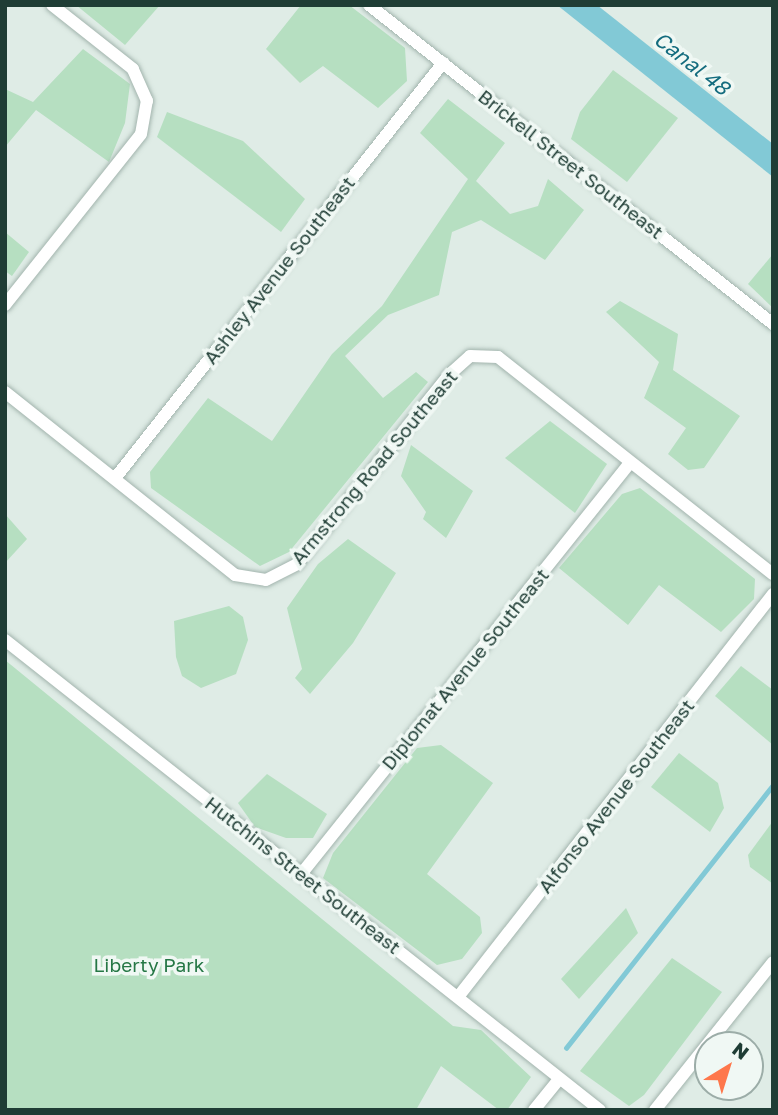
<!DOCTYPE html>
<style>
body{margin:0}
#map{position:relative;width:778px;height:1115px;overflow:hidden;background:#dfece6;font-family:"Golos Text",sans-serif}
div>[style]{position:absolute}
.green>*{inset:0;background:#b6dfc1}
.water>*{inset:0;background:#82c9d6}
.stream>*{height:4.5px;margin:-2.25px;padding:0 2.25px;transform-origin:2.25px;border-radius:2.25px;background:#82c9d6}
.roads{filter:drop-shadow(0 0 2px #a2b4ad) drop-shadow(0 0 2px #a2b4ad)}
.minor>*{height:12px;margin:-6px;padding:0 6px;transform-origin:6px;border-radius:6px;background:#fff}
span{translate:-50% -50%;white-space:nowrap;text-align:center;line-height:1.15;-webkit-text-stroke:7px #f0f8f4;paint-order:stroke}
.street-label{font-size:19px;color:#1f3d35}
.park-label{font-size:19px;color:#257745}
.water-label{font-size:21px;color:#146c7e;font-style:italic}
.frame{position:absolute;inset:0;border:7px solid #1f3d35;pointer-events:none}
.north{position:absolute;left:694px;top:1031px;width:70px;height:70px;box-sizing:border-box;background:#f0f8f4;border:2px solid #9cada8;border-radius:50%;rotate:38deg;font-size:19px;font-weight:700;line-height:28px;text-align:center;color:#1f3d35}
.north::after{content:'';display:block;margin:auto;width:24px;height:32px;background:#fe774b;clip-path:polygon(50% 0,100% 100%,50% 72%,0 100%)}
</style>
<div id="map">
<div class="green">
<div style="clip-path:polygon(76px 5px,160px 5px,125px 45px)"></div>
<div style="clip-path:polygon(301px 5px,349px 5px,405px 48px,407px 81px,378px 108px,323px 66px,300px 83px,266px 49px)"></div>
<div style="clip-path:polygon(83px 49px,130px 84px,125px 123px,109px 162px,36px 110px,5px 147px,5px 89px,33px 102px)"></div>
<div style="clip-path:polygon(613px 70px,678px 118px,627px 182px,571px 139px,580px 112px)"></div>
<div style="clip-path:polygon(448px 99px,505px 143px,476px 181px,510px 214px,538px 206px,548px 179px,584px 210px,545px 260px,481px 220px,452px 232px,439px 295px,388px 315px,345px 356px,383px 398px,416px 372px,428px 382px,289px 552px,260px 566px,151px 488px,150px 472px,208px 398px,272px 441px,332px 354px,382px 306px,468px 179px,420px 133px)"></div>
<div style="clip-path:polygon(167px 112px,243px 141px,305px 199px,281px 232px,157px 137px)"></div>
<div style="clip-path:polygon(5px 232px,29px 252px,12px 276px,5px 271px)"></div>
<div style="clip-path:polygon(773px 254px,773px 308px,748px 284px)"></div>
<div style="clip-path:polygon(620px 301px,678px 334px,673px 370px,740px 416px,704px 468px,688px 470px,668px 454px,686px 428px,644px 398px,659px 362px,606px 312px)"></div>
<div style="clip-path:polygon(550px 421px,607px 464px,575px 513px,505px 458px)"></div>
<div style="clip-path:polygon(411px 445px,473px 491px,446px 538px,423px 519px,426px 512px,401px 476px)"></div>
<div style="clip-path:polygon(640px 488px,755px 579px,754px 599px,721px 632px,659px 585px,628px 625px,559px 568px,622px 494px)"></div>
<div style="clip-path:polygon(5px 514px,27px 539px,5px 563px)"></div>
<div style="clip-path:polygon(348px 539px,396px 573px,353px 643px,310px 694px,295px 678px,302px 669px,287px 608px,318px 564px)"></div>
<div style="clip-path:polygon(229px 606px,243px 617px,248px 640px,236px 674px,201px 688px,182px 676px,176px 657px,174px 621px)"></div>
<div style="clip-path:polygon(5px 660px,453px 1026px,481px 1030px,531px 1077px,507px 1110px,499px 1110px,441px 1066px,416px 1110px,5px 1110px)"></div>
<div style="clip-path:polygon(741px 666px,773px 690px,773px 745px,715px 696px)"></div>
<div style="clip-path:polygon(441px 745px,493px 783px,427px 874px,480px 917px,482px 933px,462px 959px,437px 965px,323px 878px,333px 853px,417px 748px)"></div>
<div style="clip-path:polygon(679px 753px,718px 783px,724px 808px,710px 832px,651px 787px)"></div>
<div style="clip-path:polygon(267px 774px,327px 814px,313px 838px,286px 838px,255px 827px,238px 803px)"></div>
<div style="clip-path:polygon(773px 821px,773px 884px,750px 867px,748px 855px)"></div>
<div style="clip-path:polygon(626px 908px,638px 933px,579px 999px,561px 979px)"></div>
<div style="clip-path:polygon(672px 958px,722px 992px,644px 1095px,629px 1106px,580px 1071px)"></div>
</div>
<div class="water">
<div style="clip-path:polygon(557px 5px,597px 5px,773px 144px,773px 177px)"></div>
</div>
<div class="stream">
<div style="left:566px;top:1048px;width:335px;rotate:-51.8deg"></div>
</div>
<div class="roads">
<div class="minor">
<div style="left:369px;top:5px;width:515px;rotate:38.29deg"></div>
<div style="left:5px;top:305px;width:218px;rotate:-51.5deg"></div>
<div style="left:141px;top:134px;width:34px;rotate:-80deg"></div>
<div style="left:147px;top:101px;width:35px;rotate:-114deg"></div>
<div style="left:133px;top:69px;width:103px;rotate:-141.7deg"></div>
<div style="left:5px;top:392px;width:294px;rotate:38.5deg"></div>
<div style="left:235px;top:575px;width:31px;rotate:9deg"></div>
<div style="left:266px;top:580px;width:35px;rotate:-27deg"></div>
<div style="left:297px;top:564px;width:244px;rotate:-51.2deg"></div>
<div style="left:450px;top:374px;width:27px;rotate:-42deg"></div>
<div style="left:470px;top:356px;width:28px;rotate:2deg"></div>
<div style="left:498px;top:357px;width:350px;rotate:38.3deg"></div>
<div style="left:116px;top:477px;width:528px;rotate:-51.7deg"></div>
<div style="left:5px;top:640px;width:758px;rotate:38.31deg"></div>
<div style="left:302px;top:873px;width:524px;rotate:-51.36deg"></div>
<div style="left:458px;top:997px;width:512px;rotate:-51.99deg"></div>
<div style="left:534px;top:1110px;width:40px;rotate:-51deg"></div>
<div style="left:655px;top:1110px;width:189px;rotate:-51.4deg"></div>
</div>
</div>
<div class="street-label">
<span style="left:571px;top:164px;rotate:38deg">Brickell Street Southeast</span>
<span style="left:279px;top:270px;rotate:-52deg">Ashley Avenue Southeast</span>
<span style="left:374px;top:467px;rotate:-50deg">Armstrong Road Southeast</span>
<span style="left:465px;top:669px;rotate:-51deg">Diplomat Avenue Southeast</span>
<span style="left:616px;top:796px;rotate:-52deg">Alfonso Avenue Southeast</span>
<span style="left:303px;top:875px;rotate:38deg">Hutchins Street Southeast</span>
</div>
<div class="park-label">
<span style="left:149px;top:965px">Liberty Park</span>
</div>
<div class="water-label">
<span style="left:692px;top:63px;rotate:38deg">Canal 48</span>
</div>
<div class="frame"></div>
<div class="north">N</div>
</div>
